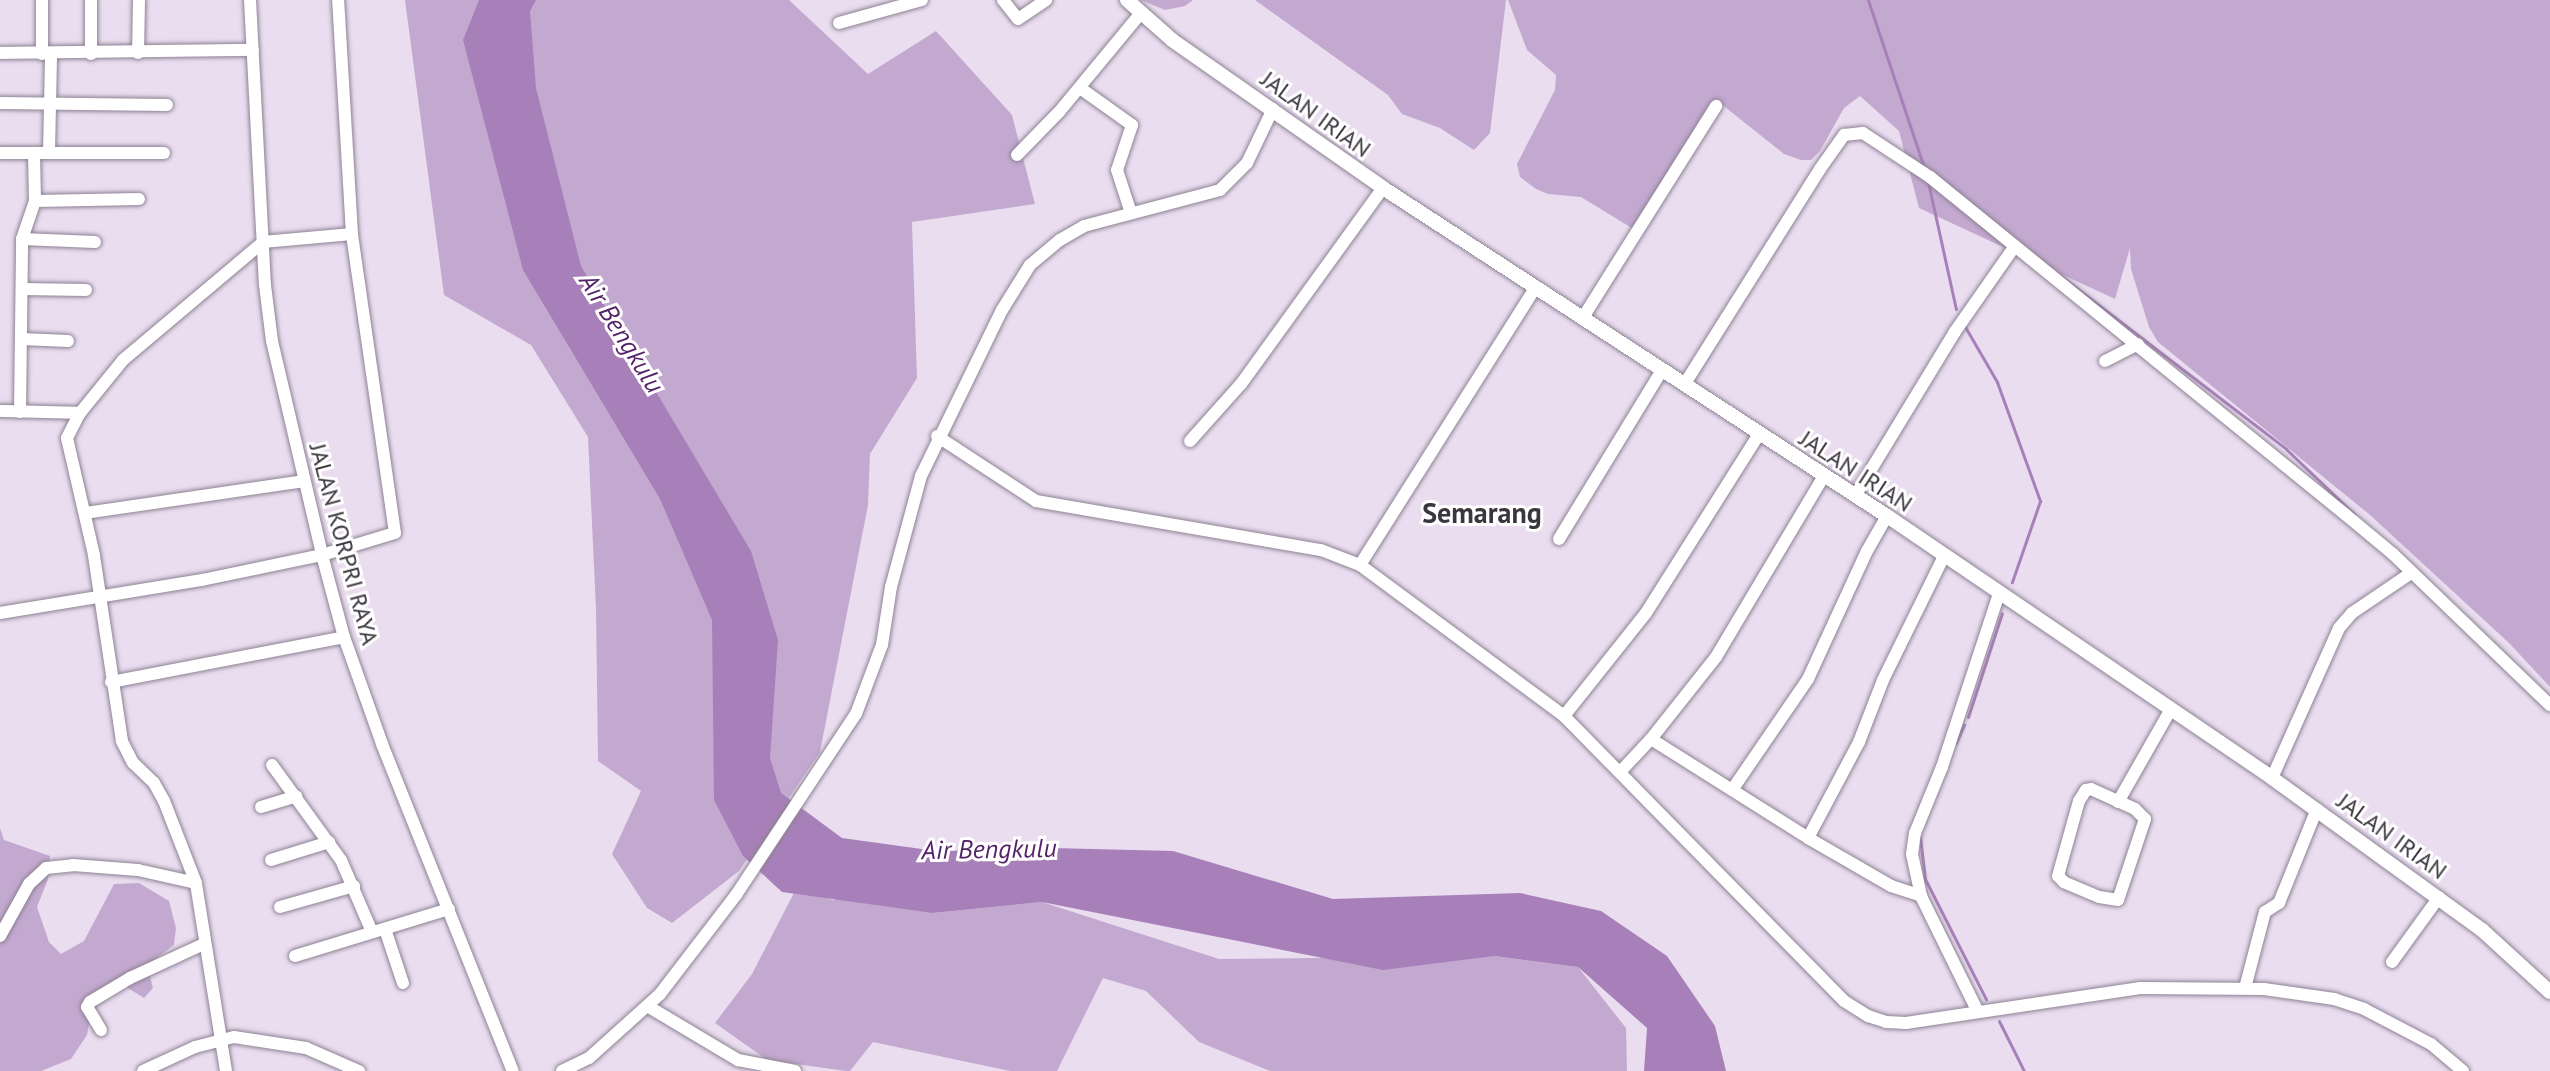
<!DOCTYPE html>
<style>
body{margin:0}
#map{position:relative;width:2550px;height:1071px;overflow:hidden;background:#eaddf0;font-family:"PT Sans",sans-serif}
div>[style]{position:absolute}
.green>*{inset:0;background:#c3a9d0}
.water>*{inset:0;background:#a780b9}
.stream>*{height:3px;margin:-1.5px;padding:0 1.5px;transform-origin:1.5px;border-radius:1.5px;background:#a780b9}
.roads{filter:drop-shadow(0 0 2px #8d8293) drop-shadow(0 0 2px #8d8293)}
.minor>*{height:12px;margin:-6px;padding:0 6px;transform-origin:6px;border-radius:6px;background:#fff}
.major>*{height:14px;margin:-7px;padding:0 7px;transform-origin:7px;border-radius:7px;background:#fff}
span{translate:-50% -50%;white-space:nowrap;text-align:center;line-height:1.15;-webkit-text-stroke:6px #fff;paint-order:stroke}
.street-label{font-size:24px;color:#3a363d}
.water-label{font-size:26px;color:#542369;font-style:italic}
.quarter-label{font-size:28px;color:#3a363d;font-weight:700}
</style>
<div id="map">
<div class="green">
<div style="clip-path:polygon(405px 0,789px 0,868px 74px,936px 31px,1012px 115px,1035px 204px,912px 222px,917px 378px,870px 454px,868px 505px,820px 752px,739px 871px,672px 923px,647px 908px,612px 854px,641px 791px,598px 761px,596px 610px,588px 437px,531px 345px,444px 295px)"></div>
<div style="clip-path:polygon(1141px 0,1193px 0,1185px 6px,1165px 10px)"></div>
<div style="clip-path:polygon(1255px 0,1506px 0,1490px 133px,1474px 150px,1440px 128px,1402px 114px,1388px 95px)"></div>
<div style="clip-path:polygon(1508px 0,2550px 0,2550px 687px,2509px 643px,2370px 515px,2158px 342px,2149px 327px,2131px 269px,2130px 248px,2115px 299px,1919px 208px,1899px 131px,1860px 96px,1844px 108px,1820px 151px,1811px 160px,1801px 160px,1784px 154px,1720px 103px,1711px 102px,1635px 230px,1581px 197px,1548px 194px,1536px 189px,1520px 177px,1517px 164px,1555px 90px,1556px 75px,1527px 50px)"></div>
<div style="clip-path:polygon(0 828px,4px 840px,50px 856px,48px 879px,37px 907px,49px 942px,61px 954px,84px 941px,114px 884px,139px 883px,169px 901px,176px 928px,174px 945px,147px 965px,153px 988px,144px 998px,120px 983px,91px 1012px,87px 1035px,71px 1059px,41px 1071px,0 1071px)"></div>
<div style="clip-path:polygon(878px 886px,933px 913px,1042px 902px,1219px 959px,1494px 956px,1578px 967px,1626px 1028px,1627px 1071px,1270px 1071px,1199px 1042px,1146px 991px,1103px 978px,1057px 1071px,1010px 1071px,873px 1042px,850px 1071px,846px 1071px,767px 1060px,715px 1023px,752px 974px,796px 889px,833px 900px)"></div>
</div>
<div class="water">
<div style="clip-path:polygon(479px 0,536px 0,530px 11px,536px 88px,581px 266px,751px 551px,778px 640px,770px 758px,781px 793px,842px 838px,936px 851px,1052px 848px,1173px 851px,1333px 899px,1520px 893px,1601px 911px,1667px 956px,1715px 1026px,1726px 1071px,1644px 1071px,1647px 1028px,1578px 967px,1494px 956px,1383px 970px,1042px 902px,933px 913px,782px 892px,743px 856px,714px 800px,712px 620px,660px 499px,523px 270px,463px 40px)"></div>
</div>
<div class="stream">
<div style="left:1868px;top:0;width:176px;rotate:71.5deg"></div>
<div style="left:1928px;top:182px;width:130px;rotate:77.6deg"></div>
<div style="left:2057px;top:273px;width:289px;rotate:37.5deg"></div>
<div style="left:2286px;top:449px;width:95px;rotate:43.7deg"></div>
<div style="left:1964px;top:325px;width:66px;rotate:59.9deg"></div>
<div style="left:1997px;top:382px;width:127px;rotate:70.1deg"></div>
<div style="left:2040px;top:501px;width:86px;rotate:109.1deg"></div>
<div style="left:1968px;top:717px;width:109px;rotate:-71.9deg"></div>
<div style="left:1956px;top:743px;width:20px;rotate:-66deg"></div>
<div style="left:1920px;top:837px;width:42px;rotate:83.2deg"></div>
<div style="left:1925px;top:879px;width:135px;rotate:63.1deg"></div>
<div style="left:1999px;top:1021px;width:56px;rotate:63.4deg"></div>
</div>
<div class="roads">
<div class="minor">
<div style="left:42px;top:0;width:54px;rotate:90deg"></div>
<div style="left:91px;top:0;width:54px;rotate:90deg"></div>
<div style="left:250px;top:0;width:285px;rotate:87deg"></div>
<div style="left:265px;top:285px;width:56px;rotate:82.9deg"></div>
<div style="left:272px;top:341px;width:220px;rotate:76.8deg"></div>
<div style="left:322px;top:555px;width:85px;rotate:75deg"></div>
<div style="left:344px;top:637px;width:114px;rotate:70.4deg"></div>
<div style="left:382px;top:744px;width:352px;rotate:68.2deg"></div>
<div style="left:1003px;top:0;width:24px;rotate:52deg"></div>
<div style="left:1018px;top:19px;width:34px;rotate:-34deg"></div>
<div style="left:839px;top:23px;width:86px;rotate:-15.5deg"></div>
<div style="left:0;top:53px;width:253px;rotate:-0.7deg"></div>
<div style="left:138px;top:53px;width:53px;rotate:-88.9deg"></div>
<div style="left:1080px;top:88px;width:64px;rotate:35.4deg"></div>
<div style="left:1132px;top:125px;width:47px;rotate:108.4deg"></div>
<div style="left:1117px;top:170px;width:45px;rotate:72deg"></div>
<div style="left:0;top:103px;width:167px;rotate:0.7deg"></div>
<div style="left:0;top:153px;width:164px"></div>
<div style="left:49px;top:153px;width:99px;rotate:-88.8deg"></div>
<div style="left:1017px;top:155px;width:60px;rotate:-45.7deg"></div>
<div style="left:1059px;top:112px;width:129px;rotate:-50.4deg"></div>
<div style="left:35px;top:201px;width:104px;rotate:-1.1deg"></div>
<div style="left:22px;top:239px;width:73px;rotate:2.4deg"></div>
<div style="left:22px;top:289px;width:64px;rotate:0.9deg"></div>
<div style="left:1582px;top:319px;width:252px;rotate:-57.8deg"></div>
<div style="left:22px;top:339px;width:46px;rotate:2.5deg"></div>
<div style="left:2105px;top:361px;width:37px;rotate:-27deg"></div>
<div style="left:1684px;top:385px;width:255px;rotate:-57.8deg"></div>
<div style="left:1820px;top:169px;width:42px;rotate:-54.8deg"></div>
<div style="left:1844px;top:135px;width:19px;rotate:-6deg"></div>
<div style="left:1863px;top:133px;width:80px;rotate:33.3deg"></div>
<div style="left:1930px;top:177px;width:536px;rotate:39.09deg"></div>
<div style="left:2346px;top:515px;width:61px;rotate:39.7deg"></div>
<div style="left:2393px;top:554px;width:218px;rotate:43.9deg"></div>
<div style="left:0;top:411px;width:80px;rotate:1.4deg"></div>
<div style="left:20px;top:412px;width:173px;rotate:-89.3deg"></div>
<div style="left:22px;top:239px;width:40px;rotate:-71.1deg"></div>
<div style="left:35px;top:201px;width:48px;rotate:-91.2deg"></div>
<div style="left:937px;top:436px;width:118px;rotate:33.3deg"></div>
<div style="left:1036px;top:501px;width:289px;rotate:9.8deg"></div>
<div style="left:1321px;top:550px;width:42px;rotate:21deg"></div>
<div style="left:1360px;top:565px;width:254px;rotate:36.5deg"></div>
<div style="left:1564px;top:716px;width:400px;rotate:45.5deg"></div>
<div style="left:1844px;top:1001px;width:28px;rotate:32deg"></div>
<div style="left:1868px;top:1016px;width:19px;rotate:18deg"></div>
<div style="left:1886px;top:1022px;width:20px;rotate:3deg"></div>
<div style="left:1906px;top:1023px;width:237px;rotate:-8.5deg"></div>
<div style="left:2140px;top:988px;width:124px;rotate:0.5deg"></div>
<div style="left:2264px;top:989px;width:71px;rotate:8.1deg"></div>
<div style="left:2334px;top:999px;width:32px;rotate:18deg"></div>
<div style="left:2364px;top:1009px;width:76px;rotate:27.6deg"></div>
<div style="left:2431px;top:1044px;width:42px;rotate:40.2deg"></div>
<div style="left:1190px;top:441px;width:76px;rotate:-48.2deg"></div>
<div style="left:1241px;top:384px;width:242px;rotate:-54.1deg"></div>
<div style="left:1855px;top:496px;width:191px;rotate:-58.7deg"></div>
<div style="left:1954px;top:333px;width:106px;rotate:-55deg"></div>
<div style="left:85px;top:513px;width:221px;rotate:-8.3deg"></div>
<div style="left:1559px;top:539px;width:198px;rotate:-58.6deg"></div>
<div style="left:1360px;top:565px;width:328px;rotate:-57.7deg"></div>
<div style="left:0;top:613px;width:205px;rotate:-9.3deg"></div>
<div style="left:202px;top:580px;width:123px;rotate:-11.8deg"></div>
<div style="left:322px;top:555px;width:76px;rotate:-16.8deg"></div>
<div style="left:395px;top:533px;width:302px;rotate:-98.2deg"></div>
<div style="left:352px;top:234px;width:234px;rotate:-93.4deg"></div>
<div style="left:111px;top:682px;width:237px;rotate:-10.9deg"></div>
<div style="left:1564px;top:716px;width:132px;rotate:-51.5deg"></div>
<div style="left:1646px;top:613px;width:212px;rotate:-57.7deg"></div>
<div style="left:1651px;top:739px;width:186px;rotate:32.2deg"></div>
<div style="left:1808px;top:838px;width:96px;rotate:30deg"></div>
<div style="left:1891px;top:886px;width:32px;rotate:18deg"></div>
<div style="left:272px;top:765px;width:117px;rotate:54deg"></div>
<div style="left:341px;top:860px;width:78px;rotate:66.7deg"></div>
<div style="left:1620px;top:772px;width:45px;rotate:-46.8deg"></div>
<div style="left:1651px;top:739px;width:105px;rotate:-51.6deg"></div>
<div style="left:1716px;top:657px;width:211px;rotate:-59.2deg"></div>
<div style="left:2272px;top:778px;width:164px;rotate:-65.9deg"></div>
<div style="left:2339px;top:628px;width:20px;rotate:-49deg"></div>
<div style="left:2352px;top:613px;width:71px;rotate:-34.1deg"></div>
<div style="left:2091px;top:789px;width:48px;rotate:24.4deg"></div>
<div style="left:2135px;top:809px;width:14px;rotate:45deg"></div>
<div style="left:2145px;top:819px;width:85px;rotate:108.4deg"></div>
<div style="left:2118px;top:900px;width:19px;rotate:-171deg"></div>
<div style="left:2099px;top:897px;width:38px;rotate:-157deg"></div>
<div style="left:2064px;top:882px;width:8px;rotate:-135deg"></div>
<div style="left:2058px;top:876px;width:78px;rotate:-74.4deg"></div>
<div style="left:2079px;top:801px;width:13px;rotate:-58deg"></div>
<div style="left:2086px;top:790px;width:5px;rotate:-11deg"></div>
<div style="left:1732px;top:790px;width:135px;rotate:-55.6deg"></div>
<div style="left:1808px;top:679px;width:141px;rotate:-65.3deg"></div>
<div style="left:1867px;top:551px;width:40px;rotate:-60.3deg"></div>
<div style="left:2118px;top:802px;width:107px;rotate:-60.3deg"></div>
<div style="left:261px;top:807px;width:37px;rotate:-17deg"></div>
<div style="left:1808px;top:838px;width:109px;rotate:-62deg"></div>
<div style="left:1859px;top:742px;width:66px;rotate:-68.8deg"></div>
<div style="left:1883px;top:680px;width:138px;rotate:-63.8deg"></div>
<div style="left:271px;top:860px;width:61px;rotate:-17.2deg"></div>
<div style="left:280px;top:907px;width:77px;rotate:-15.8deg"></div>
<div style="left:385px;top:929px;width:57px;rotate:71.6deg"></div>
<div style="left:0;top:936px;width:60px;rotate:-60.9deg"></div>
<div style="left:29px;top:884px;width:23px;rotate:-43deg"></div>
<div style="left:46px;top:868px;width:27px;rotate:-6deg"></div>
<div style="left:73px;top:865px;width:65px;rotate:4.4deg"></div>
<div style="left:138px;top:870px;width:59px;rotate:12.6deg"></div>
<div style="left:295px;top:956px;width:161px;rotate:-17deg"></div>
<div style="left:2392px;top:962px;width:80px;rotate:-54.1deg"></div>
<div style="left:2245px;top:988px;width:79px;rotate:-75.3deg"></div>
<div style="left:2265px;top:912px;width:17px;rotate:-33deg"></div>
<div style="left:2279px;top:903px;width:101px;rotate:-68deg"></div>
<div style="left:649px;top:1007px;width:104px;rotate:30.8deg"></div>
<div style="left:738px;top:1060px;width:58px;rotate:10.9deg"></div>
<div style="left:1977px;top:1010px;width:127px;rotate:-116.2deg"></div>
<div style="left:1921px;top:896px;width:43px;rotate:-102.1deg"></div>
<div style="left:1912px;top:854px;width:21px;rotate:-82deg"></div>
<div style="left:1915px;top:833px;width:71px;rotate:-67.8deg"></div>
<div style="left:1942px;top:767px;width:182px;rotate:-71.8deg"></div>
<div style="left:101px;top:1030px;width:27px;rotate:-121deg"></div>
<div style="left:87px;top:1007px;width:6px;rotate:-59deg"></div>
<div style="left:90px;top:1002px;width:47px;rotate:-31deg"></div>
<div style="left:130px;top:978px;width:81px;rotate:-24.7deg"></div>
<div style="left:143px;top:1071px;width:57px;rotate:-24.8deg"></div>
<div style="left:195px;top:1047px;width:40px;rotate:-14.4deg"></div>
<div style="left:234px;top:1037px;width:73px;rotate:8.7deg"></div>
<div style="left:306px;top:1048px;width:58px;rotate:23.5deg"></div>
<div style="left:226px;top:1071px;width:190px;rotate:-99.1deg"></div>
<div style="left:196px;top:883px;width:88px;rotate:-111.3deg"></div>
<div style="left:164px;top:801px;width:21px;rotate:-119deg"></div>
<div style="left:154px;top:783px;width:29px;rotate:-136deg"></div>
<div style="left:133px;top:763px;width:25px;rotate:-117deg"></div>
<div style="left:122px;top:741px;width:188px;rotate:-98.6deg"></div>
<div style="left:94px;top:555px;width:120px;rotate:-103deg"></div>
<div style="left:67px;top:438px;width:28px;rotate:-63deg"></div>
<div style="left:80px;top:413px;width:68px;rotate:-50.9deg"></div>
<div style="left:123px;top:360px;width:183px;rotate:-40.1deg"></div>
<div style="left:263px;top:242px;width:89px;rotate:-5.1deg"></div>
<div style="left:562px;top:1071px;width:30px;rotate:-26deg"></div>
<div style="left:589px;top:1058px;width:96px;rotate:-42deg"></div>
<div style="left:660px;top:994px;width:125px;rotate:-52.5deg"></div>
<div style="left:736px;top:895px;width:217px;rotate:-56.5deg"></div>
<div style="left:856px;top:714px;width:74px;rotate:-69.4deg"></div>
<div style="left:882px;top:645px;width:59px;rotate:-81.2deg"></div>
<div style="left:891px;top:587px;width:115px;rotate:-74.9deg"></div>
<div style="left:921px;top:476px;width:185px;rotate:-64deg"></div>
<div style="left:1002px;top:310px;width:53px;rotate:-58.1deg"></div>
<div style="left:1030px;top:265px;width:39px;rotate:-40deg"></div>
<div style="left:1060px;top:240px;width:28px;rotate:-30deg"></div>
<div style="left:1084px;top:226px;width:141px;rotate:-14.8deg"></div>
<div style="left:1220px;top:190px;width:38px;rotate:-45deg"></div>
<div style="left:1247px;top:163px;width:60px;rotate:-64.3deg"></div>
</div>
<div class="major">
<div style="left:1127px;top:0;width:60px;rotate:41.6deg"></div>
<div style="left:1172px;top:40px;width:258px;rotate:35deg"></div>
<div style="left:1383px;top:188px;width:601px;rotate:33.06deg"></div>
<div style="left:1887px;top:516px;width:466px;rotate:34.2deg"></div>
<div style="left:2272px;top:778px;width:259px;rotate:35.9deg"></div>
<div style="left:2482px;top:930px;width:92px;rotate:42.4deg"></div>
</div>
</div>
<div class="street-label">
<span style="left:1316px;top:114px;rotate:36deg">JALAN IRIAN</span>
<span style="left:1856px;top:471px;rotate:33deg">JALAN IRIAN</span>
<span style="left:344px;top:544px;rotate:75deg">JALAN KORPRI RAYA</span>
<span style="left:2392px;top:836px;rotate:36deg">JALAN IRIAN</span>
</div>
<div class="water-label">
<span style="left:622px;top:333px;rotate:58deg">Air Bengkulu</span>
<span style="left:989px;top:849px;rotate:-1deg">Air Bengkulu</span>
</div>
<div class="quarter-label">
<span style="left:1482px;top:513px">Semarang</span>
</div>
</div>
